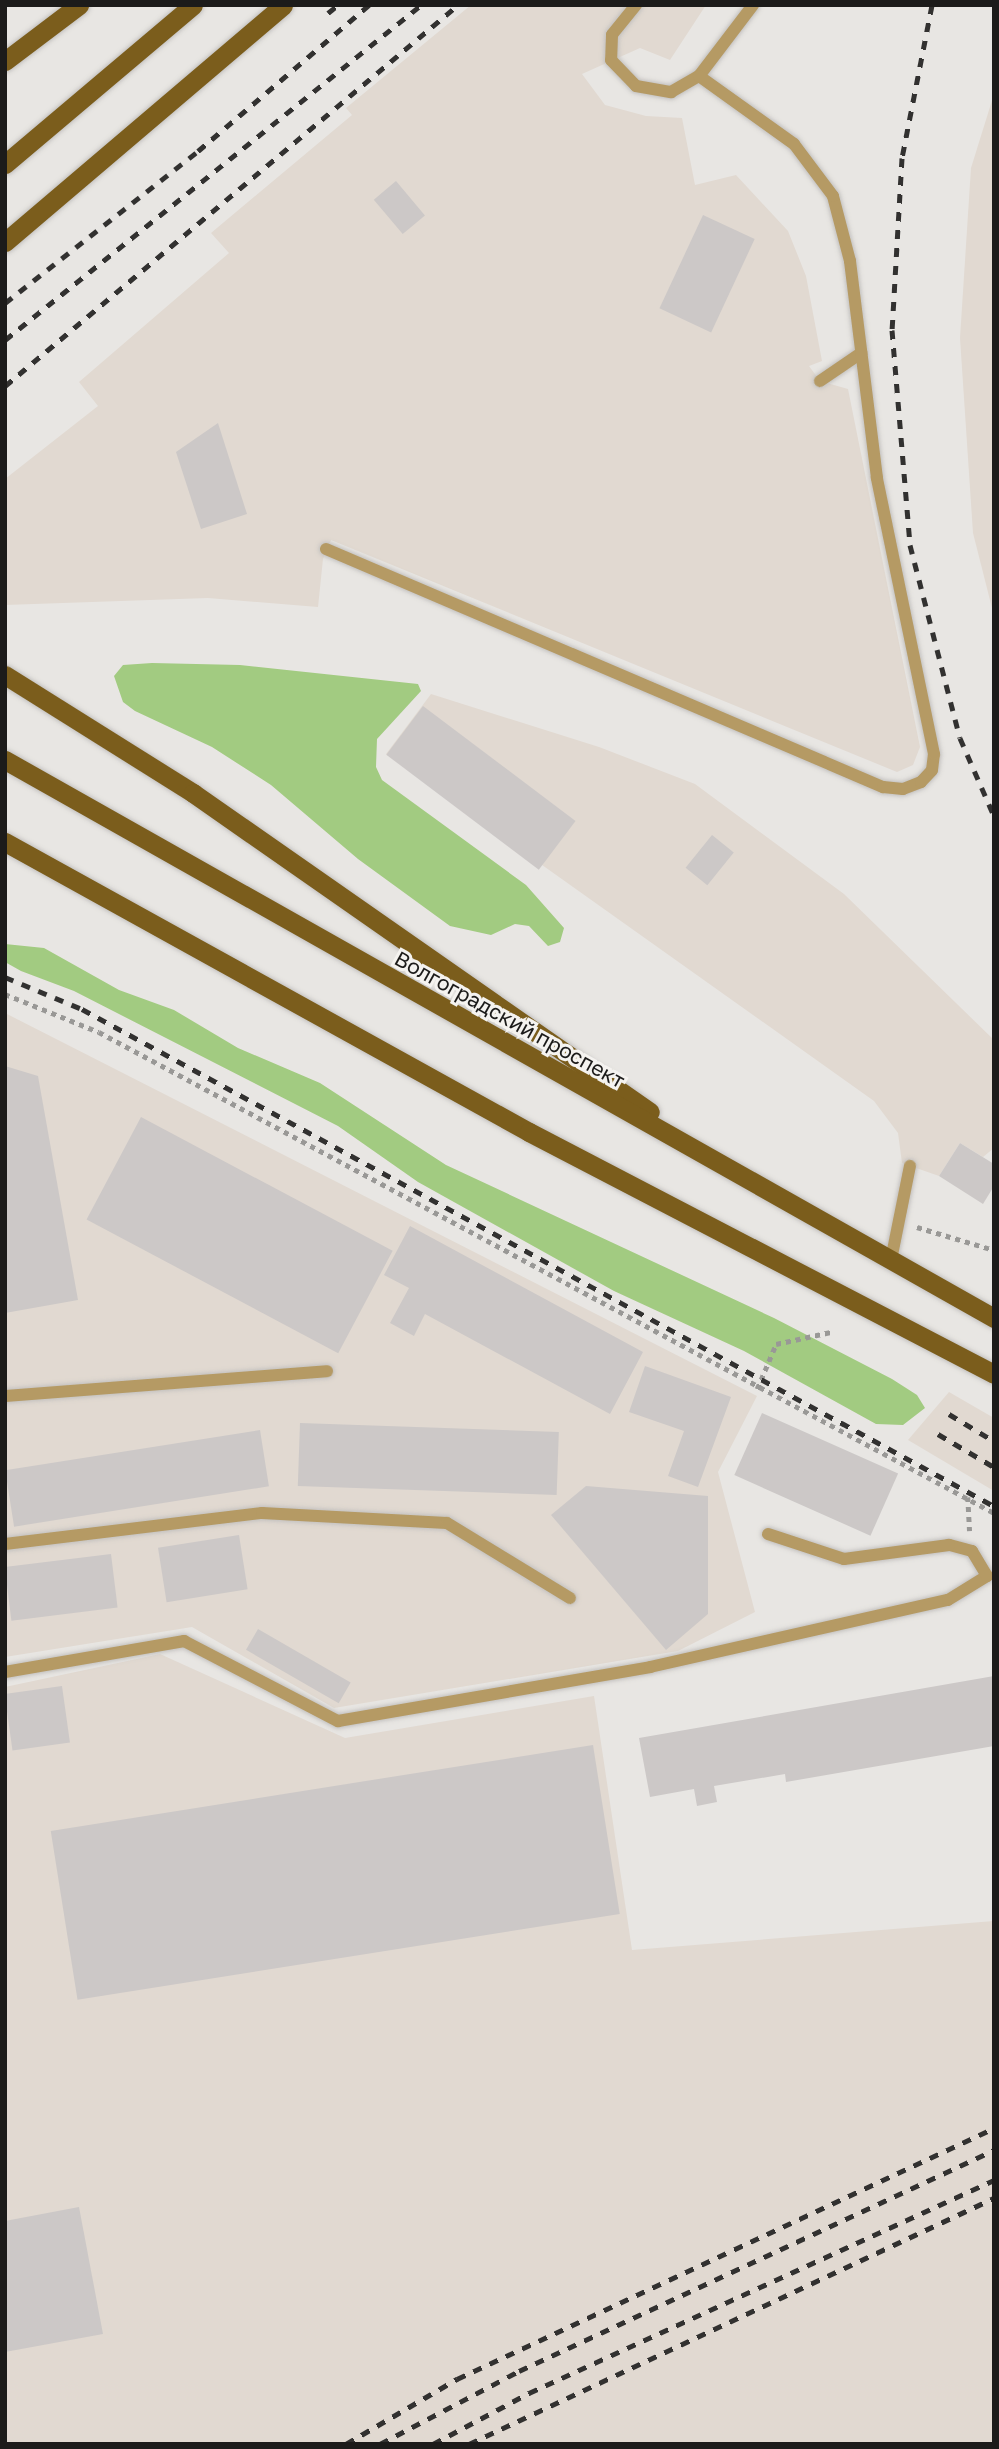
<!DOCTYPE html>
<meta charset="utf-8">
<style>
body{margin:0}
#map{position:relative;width:999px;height:2449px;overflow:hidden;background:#e8e6e3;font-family:"Golos Text",sans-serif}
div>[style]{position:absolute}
.built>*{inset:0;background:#e1d9d1}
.green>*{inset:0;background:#a2cb81}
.building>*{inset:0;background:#ccc8c7;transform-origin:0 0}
.path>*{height:4.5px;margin-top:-2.25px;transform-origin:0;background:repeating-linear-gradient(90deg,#999896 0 5px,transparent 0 10px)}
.roads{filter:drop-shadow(0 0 2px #c3c1bf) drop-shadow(0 0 2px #c3c1bf)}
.service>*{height:12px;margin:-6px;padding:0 6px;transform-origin:6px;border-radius:6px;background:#b59a64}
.primary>*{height:19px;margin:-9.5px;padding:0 9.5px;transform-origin:9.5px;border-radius:9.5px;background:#7b5d1c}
.rail>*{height:5px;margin-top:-2.5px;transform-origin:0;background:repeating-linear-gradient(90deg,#323130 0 9px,transparent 0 18px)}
span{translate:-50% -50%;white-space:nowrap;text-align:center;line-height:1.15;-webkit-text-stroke:6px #f5f3f0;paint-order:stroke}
.street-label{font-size:21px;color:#1c1b1a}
.frame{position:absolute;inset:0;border:7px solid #1c1b1a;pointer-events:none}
</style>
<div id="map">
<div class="built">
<div style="clip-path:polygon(471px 5px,706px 5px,670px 60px,640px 48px,582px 74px,605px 105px,646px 116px,682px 118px,695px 185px,736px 175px,788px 231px,806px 276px,822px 361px,809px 366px,820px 381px,848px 389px,920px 747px,913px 765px,897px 772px,331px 540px,323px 559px,318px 607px,208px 598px,5px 605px,5px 479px,98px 406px,79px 382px,229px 253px,211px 233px,352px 115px,346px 108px)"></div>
<div style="clip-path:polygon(994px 94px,994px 616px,973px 533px,960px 338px,971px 168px)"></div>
<div style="clip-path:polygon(431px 694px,599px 747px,695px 784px,844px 894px,994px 1040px,994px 1148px,983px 1157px,960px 1143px,939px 1176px,902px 1163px,898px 1133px,874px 1101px,386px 754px)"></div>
<div style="clip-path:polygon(5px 1013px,757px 1396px,718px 1472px,755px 1612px,678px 1651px,334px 1708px,192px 1627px,5px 1657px)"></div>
<div style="clip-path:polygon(949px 1392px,994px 1418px,994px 1491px,908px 1440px)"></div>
<div style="clip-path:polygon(160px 1654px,345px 1738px,594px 1696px,632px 1950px,994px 1921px,994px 2444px,5px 2444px,5px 1687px)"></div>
</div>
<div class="green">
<div style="clip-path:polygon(152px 663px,240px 665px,418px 684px,421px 691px,377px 739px,376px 767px,382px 780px,526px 885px,564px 928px,560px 942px,548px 946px,529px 926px,515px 924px,491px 935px,450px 926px,358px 859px,271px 785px,212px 747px,135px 711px,123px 702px,114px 676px,123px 665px)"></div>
<div style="clip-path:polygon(5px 944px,44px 948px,119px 990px,174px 1010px,238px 1048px,320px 1083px,446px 1165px,774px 1318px,892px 1379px,917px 1395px,925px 1408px,903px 1425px,876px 1424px,744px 1351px,614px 1291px,418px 1182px,338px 1126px,74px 991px,21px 971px,5px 962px)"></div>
</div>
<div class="building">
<div style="left:396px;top:181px;width:45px;height:29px;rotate:50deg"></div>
<div style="left:703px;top:215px;width:57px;height:103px;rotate:25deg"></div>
<div style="clip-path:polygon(218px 423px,247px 514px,201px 529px,176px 452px)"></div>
<div style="left:423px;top:706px;width:191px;height:61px;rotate:37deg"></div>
<div style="left:712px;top:835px;width:28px;height:42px;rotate:39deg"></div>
<div style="clip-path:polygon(5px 1066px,38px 1076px,78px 1300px,5px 1313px)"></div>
<div style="left:141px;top:1117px;width:285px;height:116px;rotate:28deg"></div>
<div style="clip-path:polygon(960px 1143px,994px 1164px,994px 1186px,983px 1204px,939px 1176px)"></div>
<div style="clip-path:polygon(410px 1226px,643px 1352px,610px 1414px,425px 1314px,414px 1336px,390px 1323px,409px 1288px,384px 1275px)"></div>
<div style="clip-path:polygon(645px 1366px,731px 1397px,698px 1487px,668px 1476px,684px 1431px,629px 1412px)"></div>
<div style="left:762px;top:1413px;width:149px;height:68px;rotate:24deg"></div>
<div style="left:300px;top:1423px;width:259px;height:63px;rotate:2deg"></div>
<div style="left:260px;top:1430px;width:57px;height:258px;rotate:81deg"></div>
<div style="clip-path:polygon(586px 1486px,708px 1496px,708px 1614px,666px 1650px,551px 1515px)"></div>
<div style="left:239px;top:1535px;width:55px;height:82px;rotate:81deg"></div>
<div style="left:111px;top:1554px;width:54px;height:107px;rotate:83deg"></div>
<div style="left:258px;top:1629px;width:107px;height:24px;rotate:30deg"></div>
<div style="clip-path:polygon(994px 1676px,994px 1746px,786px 1782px,785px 1774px,714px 1786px,717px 1802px,697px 1806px,694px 1789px,650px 1797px,639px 1738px)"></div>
<div style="left:62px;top:1686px;width:57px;height:58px;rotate:82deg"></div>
<div style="left:593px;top:1745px;width:171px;height:549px;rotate:81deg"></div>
<div style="clip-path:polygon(79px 2207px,103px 2334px,5px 2352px,5px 2221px)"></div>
</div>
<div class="path">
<div style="left:5px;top:994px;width:101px;rotate:22deg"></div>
<div style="left:99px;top:1032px;width:1016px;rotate:28.25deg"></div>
<div style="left:917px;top:1227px;width:80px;rotate:16.6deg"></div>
<div style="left:757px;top:1389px;width:49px;rotate:-67.1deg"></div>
<div style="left:776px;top:1344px;width:56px;rotate:-12.3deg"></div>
<div style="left:968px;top:1497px;width:34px;rotate:87deg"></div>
</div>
<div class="roads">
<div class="service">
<div style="left:636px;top:5px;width:38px;rotate:129deg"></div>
<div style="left:612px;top:35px;width:25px;rotate:92deg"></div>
<div style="left:611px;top:60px;width:36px;rotate:46deg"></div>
<div style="left:636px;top:86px;width:36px;rotate:10deg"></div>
<div style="left:671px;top:92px;width:32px;rotate:-30deg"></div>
<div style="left:699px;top:76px;width:89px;rotate:-52.7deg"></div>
<div style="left:820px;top:381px;width:50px;rotate:-34.3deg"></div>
<div style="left:326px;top:549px;width:606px;rotate:23.14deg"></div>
<div style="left:883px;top:787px;width:20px;rotate:6deg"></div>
<div style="left:903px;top:789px;width:19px;rotate:-21deg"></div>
<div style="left:921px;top:782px;width:16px;rotate:-47deg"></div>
<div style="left:932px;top:770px;width:16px;rotate:-83deg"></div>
<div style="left:934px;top:754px;width:282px;rotate:-101.7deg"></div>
<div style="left:877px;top:478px;width:219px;rotate:-97.1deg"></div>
<div style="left:850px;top:261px;width:67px;rotate:-104.7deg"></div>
<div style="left:833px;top:196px;width:65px;rotate:-126.9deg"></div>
<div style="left:794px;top:144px;width:117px;rotate:-144.4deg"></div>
<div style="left:891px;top:1260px;width:96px;rotate:-78.6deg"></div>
<div style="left:5px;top:1396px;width:323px;rotate:-4.4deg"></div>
<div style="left:5px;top:1544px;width:259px;rotate:-6.9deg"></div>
<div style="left:262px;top:1513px;width:185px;rotate:3.1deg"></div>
<div style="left:447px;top:1523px;width:144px;rotate:31.4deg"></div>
<div style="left:5px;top:1672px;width:182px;rotate:-9.8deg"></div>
<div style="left:184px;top:1641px;width:174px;rotate:27.5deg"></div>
<div style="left:338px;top:1721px;width:317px;rotate:-9.8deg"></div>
<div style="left:650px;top:1667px;width:305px;rotate:-12.7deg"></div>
<div style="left:948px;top:1600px;width:46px;rotate:-31.6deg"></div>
<div style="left:987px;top:1576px;width:29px;rotate:-121deg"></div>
<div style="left:972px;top:1551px;width:24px;rotate:-165deg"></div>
<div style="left:949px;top:1545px;width:106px;rotate:172.4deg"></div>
<div style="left:844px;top:1559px;width:80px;rotate:-161.8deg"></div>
</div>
<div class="primary">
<div style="left:5px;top:61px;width:93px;rotate:-37.1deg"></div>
<div style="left:5px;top:164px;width:246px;rotate:-40.2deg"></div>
<div style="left:5px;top:242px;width:365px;rotate:-40.4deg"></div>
<div style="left:5px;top:675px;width:222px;rotate:32.1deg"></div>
<div style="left:193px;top:793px;width:557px;rotate:34.92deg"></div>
<div style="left:5px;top:760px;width:1136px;rotate:29.43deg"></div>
<div style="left:5px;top:842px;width:599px;rotate:28.96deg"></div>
<div style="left:529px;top:1132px;width:524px;rotate:27.49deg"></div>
</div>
</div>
<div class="rail">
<div style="left:932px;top:5px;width:156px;rotate:101.1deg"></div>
<div style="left:902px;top:158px;width:172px;rotate:93.3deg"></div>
<div style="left:892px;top:330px;width:216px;rotate:85.2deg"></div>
<div style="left:910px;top:545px;width:199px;rotate:75.5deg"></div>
<div style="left:960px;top:738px;width:85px;rotate:66.4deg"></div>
<div style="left:328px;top:13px;width:13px;rotate:-39deg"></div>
<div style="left:5px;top:303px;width:246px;rotate:-38.2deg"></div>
<div style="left:198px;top:151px;width:225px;rotate:-40.5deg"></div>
<div style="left:5px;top:340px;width:534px;rotate:-38.84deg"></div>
<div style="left:5px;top:386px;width:592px;rotate:-40.07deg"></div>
<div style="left:5px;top:977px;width:83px;rotate:22.6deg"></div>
<div style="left:82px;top:1009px;width:1039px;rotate:28.59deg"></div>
<div style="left:949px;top:1414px;width:52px;rotate:31deg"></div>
<div style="left:938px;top:1434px;width:65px;rotate:30.5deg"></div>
<div style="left:346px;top:2444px;width:129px;rotate:-30.4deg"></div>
<div style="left:457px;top:2379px;width:593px;rotate:-25.05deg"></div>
<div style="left:380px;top:2444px;width:157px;rotate:-27.7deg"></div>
<div style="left:519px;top:2371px;width:524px;rotate:-24.95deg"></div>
<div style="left:433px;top:2444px;width:109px;rotate:-28deg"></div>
<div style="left:529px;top:2393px;width:511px;rotate:-24.61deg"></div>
<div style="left:469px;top:2444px;width:580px;rotate:-25.11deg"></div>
</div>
<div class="street-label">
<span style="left:510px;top:1019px;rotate:29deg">Волгоградский проспект</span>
</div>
<div class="frame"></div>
</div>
